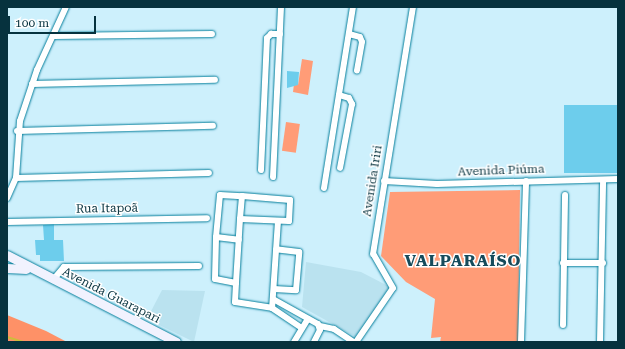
<!DOCTYPE html>
<meta charset="utf-8">
<style>
body{margin:0}
#map{position:relative;width:625px;height:349px;overflow:hidden;background:#cdf0fc;font-family:"Roboto Serif",serif}
div>[style]{position:absolute}
.built>*{inset:0;background:#bae2ef}
.green>*{inset:0;background:#ff9c77;transform-origin:0 0}
.forest>*{inset:0;background:#fe9167}
.stream>*{height:2px;margin:-1px;padding:0 1px;transform-origin:1px;border-radius:1px;background:#cdbc3c}
.building>*{inset:0;background:#6dcdec;transform-origin:0 0}
.roads{filter:drop-shadow(0 0 1px #067f9c) drop-shadow(0 0 1px #067f9c)}
.street>*{height:6px;margin:-3px;padding:0 3px;transform-origin:3px;border-radius:3px;background:#fff}
.secondary>*{height:9px;margin:-4.5px;padding:0 4.5px;transform-origin:4.5px;border-radius:4.5px;background:#f1f2fe}
span{translate:-50% -50%;white-space:nowrap;text-align:center;line-height:1.15;-webkit-text-stroke:3px #fff;paint-order:stroke}
.street-label{font-size:12px;color:#06323e}
.district-label{font-size:16px;color:#164b5b;font-weight:700;letter-spacing:1px}
.frame{position:absolute;inset:0;border:8px solid #06323e;pointer-events:none}
.scale{position:absolute;left:8px;top:16px;width:88px;height:18px;box-sizing:border-box;border:2px solid #06323e;border-top:0;padding-left:5px;font-size:12px;line-height:14px;white-space:nowrap;color:#06323e;-webkit-text-stroke:3px #fff;paint-order:stroke}
</style>
<div id="map">
<div class="built">
<div style="clip-path:polygon(306px 262px,361px 272px,390px 287px,356px 337px,302px 307px)"></div>
<div style="clip-path:polygon(162px 290px,205px 291px,194px 342px,147px 319px)"></div>
</div>
<div class="green">
<div style="clip-path:polygon(302px 59px,313px 61px,308px 95px,293px 92px,294px 84px,298px 85px)"></div>
<div style="left:286px;top:122px;width:14px;height:29px;rotate:8deg"></div>
<div style="clip-path:polygon(520px 190px,518px 342px,440px 342px,441px 337px,431px 338px,435px 299px,406px 282px,381px 256px,390px 192px)"></div>
</div>
<div class="forest">
<div style="clip-path:polygon(7px 315px,46px 331px,67px 342px,7px 342px)"></div>
</div>
<div class="stream">
<div style="left:7px;top:337px;width:17px;rotate:17deg"></div>
</div>
<div class="building">
<div style="clip-path:polygon(287px 71px,299px 72px,298px 85px,287px 88px)"></div>
<div style="left:564px;top:105px;width:54px;height:68px"></div>
<div style="clip-path:polygon(54px 224px,54px 240px,63px 240px,64px 261px,40px 261px,40px 255px,36px 255px,35px 240px,44px 240px,43px 225px)"></div>
</div>
<div class="roads">
<div class="street">
<div style="left:349px;top:34px;width:11px;rotate:15deg"></div>
<div style="left:360px;top:37px;width:5px;rotate:68deg"></div>
<div style="left:362px;top:42px;width:29px;rotate:100deg"></div>
<div style="left:54px;top:36px;width:158px;rotate:-0.7deg"></div>
<div style="left:32px;top:84px;width:183px;rotate:-1.3deg"></div>
<div style="left:339px;top:95px;width:10px;rotate:17deg"></div>
<div style="left:349px;top:98px;width:7px;rotate:63deg"></div>
<div style="left:352px;top:104px;width:65px;rotate:100.6deg"></div>
<div style="left:17px;top:131px;width:196px;rotate:-1.5deg"></div>
<div style="left:261px;top:170px;width:132px;rotate:-87.4deg"></div>
<div style="left:267px;top:38px;width:6px;rotate:-45deg"></div>
<div style="left:271px;top:34px;width:9px"></div>
<div style="left:273px;top:177px;width:170px;rotate:-87.3deg"></div>
<div style="left:16px;top:178px;width:193px;rotate:-1.5deg"></div>
<div style="left:384px;top:181px;width:53px;rotate:3.2deg"></div>
<div style="left:437px;top:184px;width:181px;rotate:-1.6deg"></div>
<div style="left:324px;top:188px;width:183px;rotate:-80.9deg"></div>
<div style="left:7px;top:198px;width:22px;rotate:-66deg"></div>
<div style="left:16px;top:178px;width:57px;rotate:-86deg"></div>
<div style="left:20px;top:121px;width:54px;rotate:-71.6deg"></div>
<div style="left:37px;top:70px;width:69px;rotate:-65.3deg"></div>
<div style="left:240px;top:219px;width:49px;rotate:2.3deg"></div>
<div style="left:289px;top:221px;width:21px;rotate:-87deg"></div>
<div style="left:290px;top:200px;width:48px;rotate:-175.2deg"></div>
<div style="left:242px;top:196px;width:23px;rotate:95deg"></div>
<div style="left:240px;top:219px;width:64px;rotate:93.6deg"></div>
<div style="left:236px;top:283px;width:19px;rotate:93deg"></div>
<div style="left:235px;top:302px;width:37px;rotate:9deg"></div>
<div style="left:278px;top:221px;width:87px;rotate:93.9deg"></div>
<div style="left:272px;top:308px;width:36px;rotate:34deg"></div>
<div style="left:7px;top:222px;width:200px;rotate:-1.1deg"></div>
<div style="left:216px;top:237px;width:23px;rotate:7deg"></div>
<div style="left:563px;top:263px;width:40px"></div>
<div style="left:53px;top:280px;width:17px;rotate:-50deg"></div>
<div style="left:64px;top:267px;width:135px;rotate:-0.4deg"></div>
<div style="left:236px;top:283px;width:21px;rotate:-169deg"></div>
<div style="left:215px;top:279px;width:42px;rotate:-88.6deg"></div>
<div style="left:216px;top:237px;width:42px;rotate:-84.6deg"></div>
<div style="left:220px;top:195px;width:22px;rotate:3deg"></div>
<div style="left:274px;top:289px;width:22px;rotate:3deg"></div>
<div style="left:296px;top:290px;width:38px;rotate:-85deg"></div>
<div style="left:299px;top:252px;width:23px;rotate:-173deg"></div>
<div style="left:273px;top:299px;width:51px;rotate:29.1deg"></div>
<div style="left:318px;top:324px;width:6px;rotate:72deg"></div>
<div style="left:320px;top:330px;width:13px;rotate:117deg"></div>
<div style="left:563px;top:325px;width:130px;rotate:-89.1deg"></div>
<div style="left:320px;top:326px;width:14px;rotate:12deg"></div>
<div style="left:334px;top:329px;width:23px;rotate:34deg"></div>
<div style="left:294px;top:342px;width:27px;rotate:-59deg"></div>
<div style="left:356px;top:342px;width:65px;rotate:-55.6deg"></div>
<div style="left:393px;top:288px;width:39px;rotate:-120deg"></div>
<div style="left:373px;top:254px;width:250px;rotate:-80.8deg"></div>
<div style="left:521px;top:342px;width:161px;rotate:-88.2deg"></div>
<div style="left:600px;top:342px;width:162px;rotate:-88.9deg"></div>
</div>
<div class="secondary">
<div style="left:7px;top:255px;width:190px;rotate:27.2deg"></div>
<div style="left:7px;top:268px;width:19px;rotate:3deg"></div>
</div>
</div>
<div class="street-label">
<span style="left:501px;top:171px;rotate:-2deg">Avenida Piúma</span>
<span style="left:373px;top:181px;rotate:-81deg">Avenida Iriri</span>
<span style="left:107px;top:209px;rotate:-1deg">Rua Itapoã</span>
<span style="left:111px;top:296px;rotate:27deg">Avenida Guarapari</span>
</div>
<div class="district-label">
<span style="left:463px;top:261px">VALPARAÍSO</span>
</div>
<div class="frame"></div>
<div class="scale">100 m</div>
</div>
